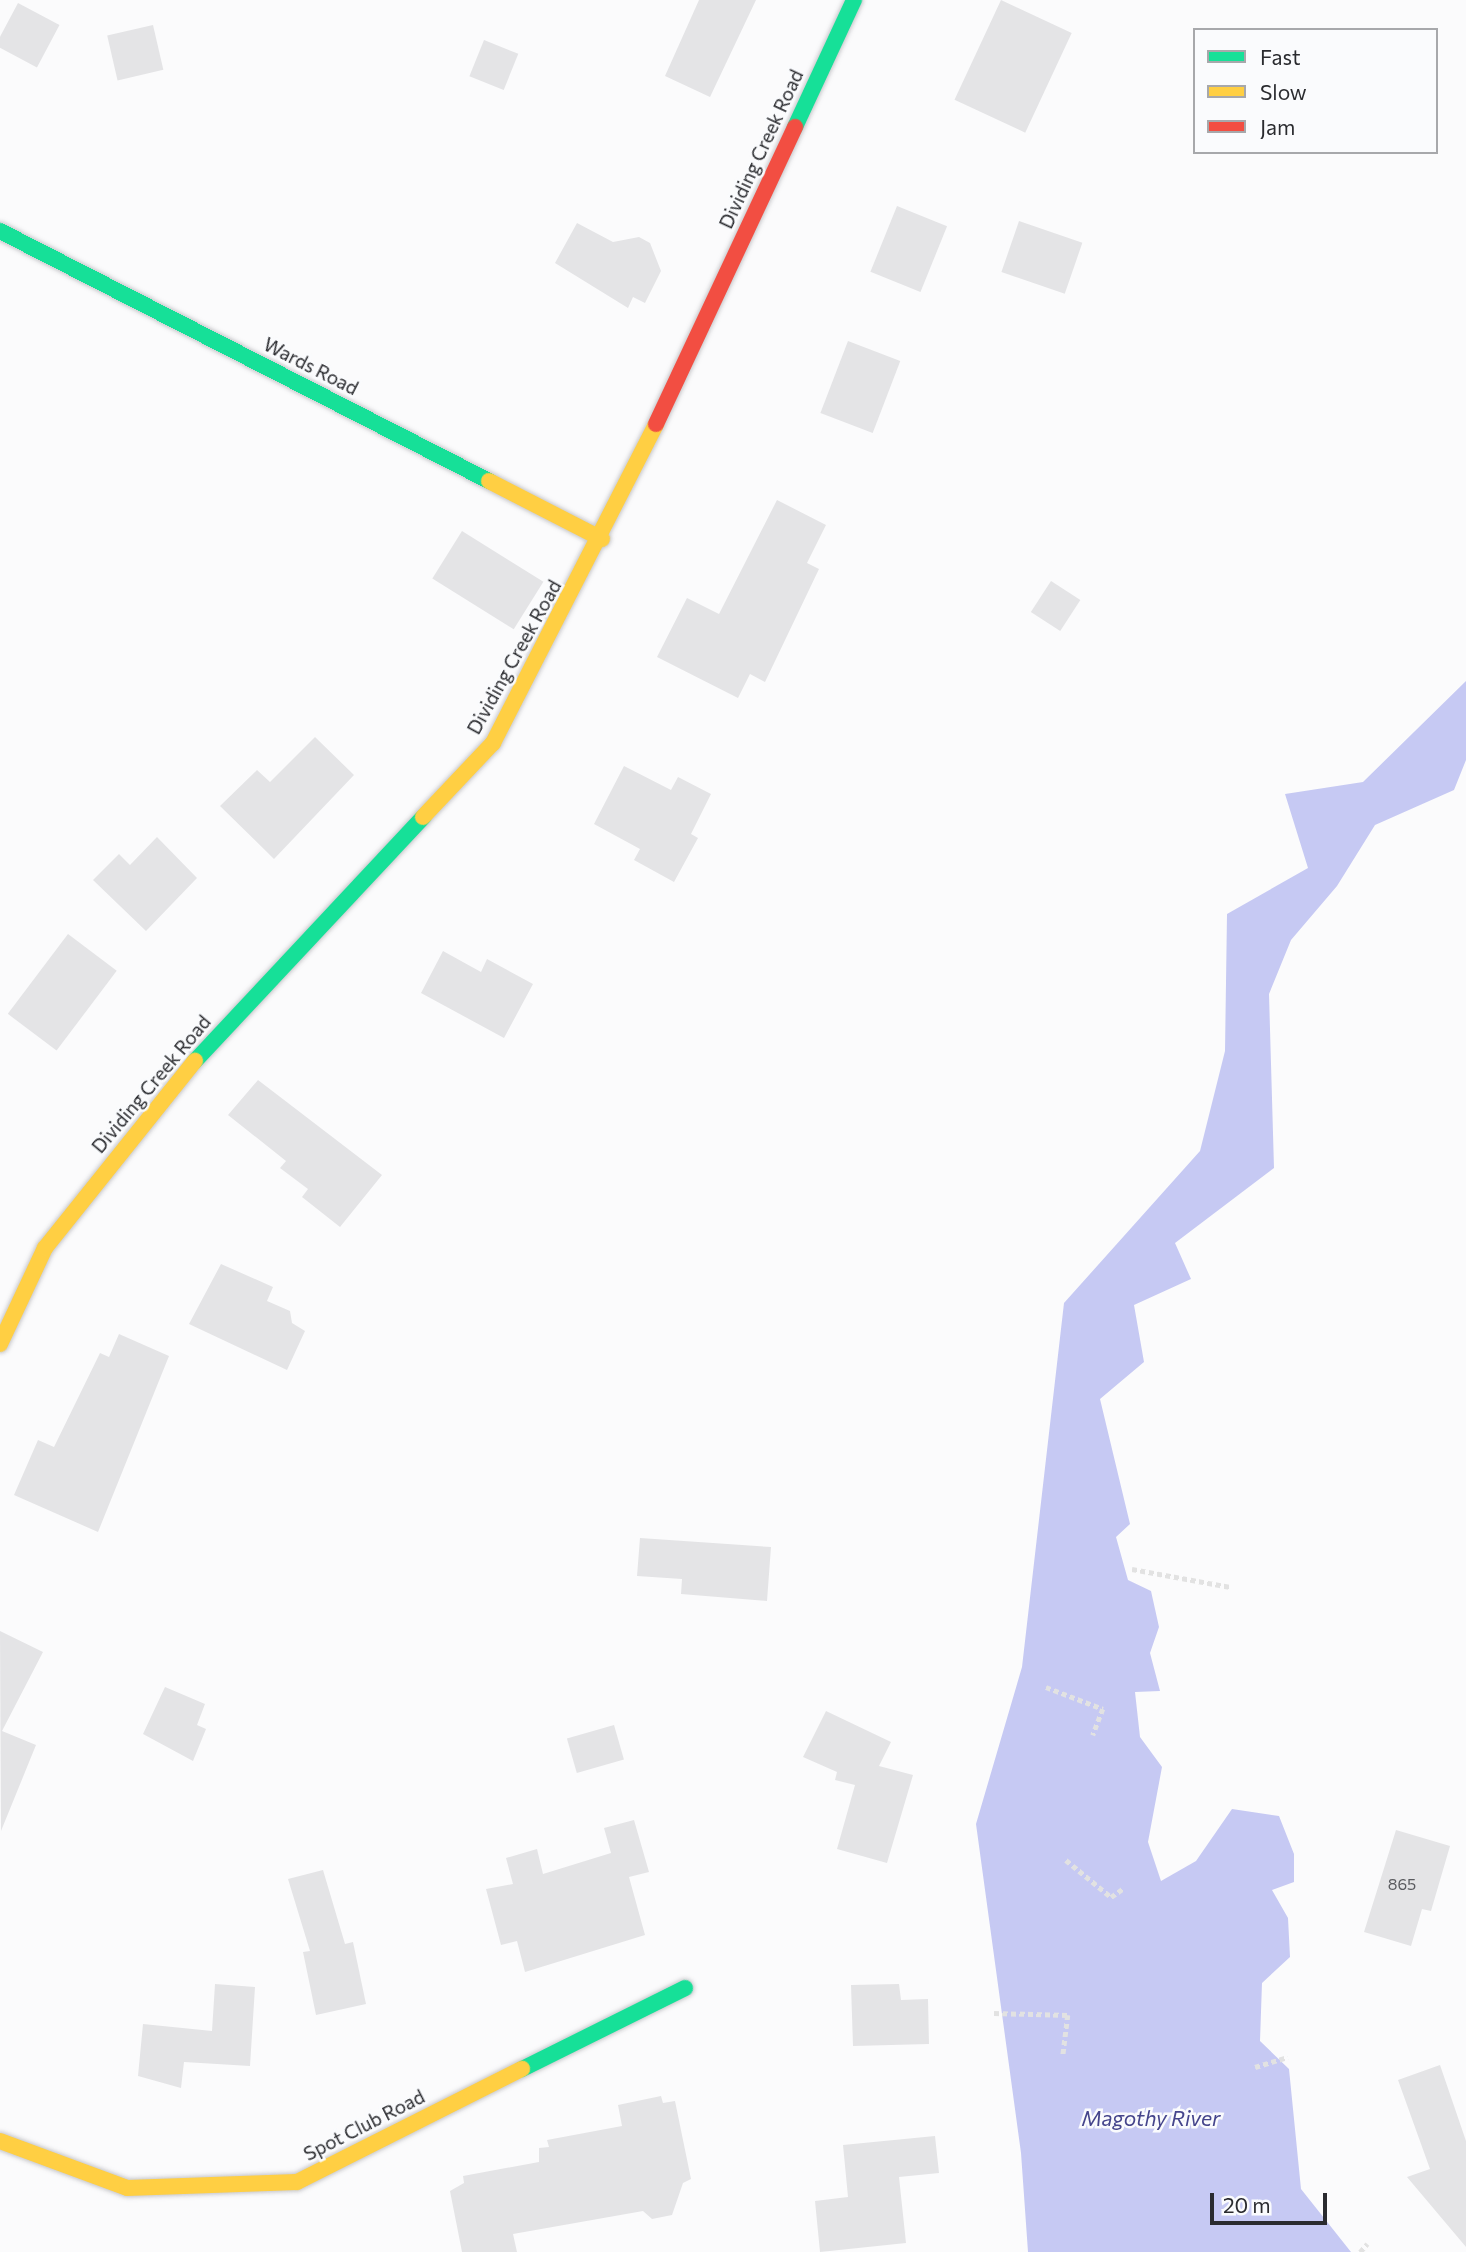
<!DOCTYPE html>
<style>
body{margin:0}
#map{position:relative;width:1466px;height:2252px;overflow:hidden;background:#fbfbfc;font-family:Commissioner,sans-serif}
div>[style]{position:absolute}
.water>*{inset:0;background:#c6c9f3}
.building>*{inset:0;background:#e4e4e6;transform-origin:0 0}
.path>*{height:4.5px;margin-top:-2.25px;transform-origin:0;background:repeating-linear-gradient(90deg,#e2e2e2 0 5px,transparent 0 8.5px)}
.roads{filter:drop-shadow(0 0 2px #c8c8cb) drop-shadow(0 0 2px #c8c8cb)}
.fast>*{height:16px;margin:-8px;padding:0 8px;transform-origin:8px;border-radius:8px;background:#16e098}
.slow>*{height:16px;margin:-8px;padding:0 8px;transform-origin:8px;border-radius:8px;background:#ffcf43}
.jam>*{height:16px;margin:-8px;padding:0 8px;transform-origin:8px;border-radius:8px;background:#f24e42}
span{translate:-50% -50%;white-space:nowrap;text-align:center;line-height:1.15;-webkit-text-stroke:5px #fafbfd;paint-order:stroke}
.number-label{font-size:16px;color:#5a5b5f}
.number-label span{-webkit-text-stroke-width:0}
.street-label{font-size:19px;color:#2a2b2f}
.water-label{font-size:21px;color:#45458c;font-style:italic}
.legend{position:absolute;left:1193px;top:28px;width:245px;height:126px;box-sizing:border-box;background:#fafbfd;border:2px solid #a7a8ab;margin:0;padding:9px 12px;list-style:none;font-size:21px;color:#2a2b2f}
.legend li{display:flex;align-items:center;gap:14px;height:35px}
.legend b{width:35px;border:2px solid #a7a8ab}
.scale{position:absolute;left:1210px;top:2193px;width:117px;height:32px;box-sizing:border-box;border:4px solid #2a2b2f;border-top:0;padding-left:9px;font-size:21px;line-height:24px;white-space:nowrap;color:#2a2b2f;-webkit-text-stroke:5px #fafbfd;paint-order:stroke}
</style>
<div id="map">
<div class="water">
<div style="clip-path:polygon(1466px 681px,1466px 760px,1454px 790px,1375px 825px,1337px 886px,1291px 940px,1269px 994px,1274px 1168px,1175px 1243px,1191px 1279px,1134px 1305px,1144px 1362px,1100px 1399px,1130px 1524px,1116px 1537px,1128px 1580px,1151px 1591px,1159px 1627px,1150px 1653px,1160px 1691px,1135px 1692px,1140px 1737px,1162px 1767px,1148px 1842px,1161px 1881px,1196px 1861px,1232px 1809px,1279px 1816px,1294px 1854px,1294px 1882px,1272px 1890px,1288px 1918px,1290px 1957px,1262px 1983px,1260px 2041px,1289px 2069px,1301px 2189px,1351px 2252px,1028px 2252px,1021px 2153px,976px 1824px,1022px 1667px,1064px 1303px,1200px 1151px,1225px 1051px,1227px 914px,1308px 868px,1285px 794px,1363px 782px)"></div>
</div>
<div class="building">
<div style="clip-path:polygon(699px 0,756px 0,710px 97px,665px 76px)"></div>
<div style="left:1001px;top:0;width:78px;height:110px;rotate:25deg"></div>
<div style="left:18px;top:3px;width:47px;height:48px;rotate:28deg"></div>
<div style="left:153px;top:25px;width:46px;height:47px;rotate:77deg"></div>
<div style="left:484px;top:40px;width:37px;height:39px;rotate:22deg"></div>
<div style="left:897px;top:206px;width:54px;height:71px;rotate:22deg"></div>
<div style="left:1019px;top:221px;width:67px;height:54px;rotate:19deg"></div>
<div style="clip-path:polygon(577px 223px,613px 242px,639px 237px,650px 243px,661px 271px,645px 303px,633px 297px,628px 308px,555px 263px)"></div>
<div style="left:848px;top:341px;width:56px;height:77px;rotate:21deg"></div>
<div style="clip-path:polygon(777px 500px,826px 525px,807px 563px,819px 569px,765px 682px,750px 674px,738px 698px,657px 657px,687px 598px,719px 614px)"></div>
<div style="left:462px;top:531px;width:96px;height:56px;rotate:32deg"></div>
<div style="left:1051px;top:581px;width:35px;height:37px;rotate:33deg"></div>
<div style="clip-path:polygon(315px 737px,354px 775px,274px 859px,220px 806px,257px 770px,270px 782px)"></div>
<div style="clip-path:polygon(624px 766px,671px 790px,678px 777px,711px 794px,691px 834px,698px 838px,674px 882px,634px 860px,640px 849px,594px 824px)"></div>
<div style="clip-path:polygon(157px 837px,197px 878px,146px 931px,93px 880px,119px 854px,130px 865px)"></div>
<div style="left:68px;top:934px;width:61px;height:100px;rotate:37deg"></div>
<div style="clip-path:polygon(443px 951px,481px 972px,487px 959px,533px 984px,504px 1038px,421px 993px)"></div>
<div style="clip-path:polygon(258px 1080px,382px 1175px,340px 1227px,302px 1197px,308px 1189px,280px 1168px,286px 1161px,228px 1115px)"></div>
<div style="clip-path:polygon(221px 1264px,273px 1287px,267px 1301px,290px 1311px,292px 1323px,305px 1331px,287px 1370px,189px 1324px)"></div>
<div style="clip-path:polygon(119px 1334px,169px 1356px,98px 1532px,14px 1495px,38px 1440px,54px 1447px,100px 1353px,109px 1357px)"></div>
<div style="clip-path:polygon(640px 1538px,771px 1547px,767px 1601px,681px 1594px,682px 1579px,637px 1576px)"></div>
<div style="clip-path:polygon(0 1631px,43px 1652px,2px 1731px,36px 1745px,1px 1831px)"></div>
<div style="clip-path:polygon(165px 1687px,205px 1704px,197px 1725px,206px 1729px,193px 1761px,143px 1734px)"></div>
<div style="clip-path:polygon(826px 1711px,891px 1742px,879px 1766px,913px 1775px,887px 1863px,837px 1849px,855px 1785px,835px 1780px,837px 1772px,803px 1757px)"></div>
<div style="left:614px;top:1725px;width:36px;height:49px;rotate:74deg"></div>
<div style="clip-path:polygon(634px 1820px,649px 1872px,629px 1877px,645px 1935px,525px 1972px,517px 1941px,501px 1945px,486px 1889px,513px 1884px,506px 1858px,537px 1849px,543px 1874px,611px 1853px,604px 1828px)"></div>
<div style="clip-path:polygon(1396px 1830px,1450px 1846px,1431px 1911px,1422px 1909px,1411px 1946px,1364px 1932px)"></div>
<div style="clip-path:polygon(323px 1870px,345px 1944px,353px 1942px,366px 2004px,316px 2015px,303px 1952px,310px 1951px,288px 1879px)"></div>
<div style="clip-path:polygon(215px 1984px,255px 1987px,250px 2066px,184px 2062px,181px 2088px,138px 2076px,143px 2024px,212px 2031px)"></div>
<div style="clip-path:polygon(899px 1984px,901px 2000px,928px 1999px,929px 2044px,853px 2046px,851px 1985px)"></div>
<div style="clip-path:polygon(1440px 2065px,1466px 2141px,1466px 2247px,1407px 2177px,1430px 2169px,1398px 2080px)"></div>
<div style="clip-path:polygon(661px 2096px,663px 2103px,675px 2101px,691px 2179px,683px 2183px,672px 2215px,652px 2219px,643px 2211px,513px 2234px,517px 2252px,462px 2252px,450px 2191px,464px 2183px,463px 2176px,539px 2162px,539px 2148px,549px 2147px,547px 2140px,622px 2126px,618px 2105px)"></div>
<div style="clip-path:polygon(935px 2136px,939px 2173px,899px 2177px,906px 2243px,820px 2252px,815px 2201px,848px 2197px,843px 2145px)"></div>
</div>
<div class="path">
<div style="left:1132px;top:1569px;width:100px;rotate:10.4deg"></div>
<div style="left:1046px;top:1687px;width:61px;rotate:21.1deg"></div>
<div style="left:1103px;top:1709px;width:28px;rotate:111deg"></div>
<div style="left:1066px;top:1860px;width:58px;rotate:39.4deg"></div>
<div style="left:1111px;top:1897px;width:16px;rotate:-35deg"></div>
<div style="left:994px;top:2013px;width:74px;rotate:1.5deg"></div>
<div style="left:1068px;top:2015px;width:41px;rotate:97deg"></div>
<div style="left:1255px;top:2067px;width:34px;rotate:-17deg"></div>
<div style="left:1360px;top:2252px;width:11px;rotate:-49deg"></div>
</div>
<div class="roads">
<div class="fast">
<div style="left:795px;top:127px;width:140px;rotate:-65.1deg"></div>
<div style="left:0;top:231px;width:549px;rotate:27.08deg"></div>
<div style="left:195px;top:1061px;width:334px;rotate:-46.9deg"></div>
<div style="left:522px;top:2069px;width:182px;rotate:-26.4deg"></div>
</div>
<div class="slow">
<div style="left:489px;top:481px;width:127px;rotate:27.2deg"></div>
<div style="left:423px;top:817px;width:102px;rotate:-46.6deg"></div>
<div style="left:493px;top:743px;width:358px;rotate:-62.9deg"></div>
<div style="left:0;top:1344px;width:106px;rotate:-64.9deg"></div>
<div style="left:45px;top:1248px;width:240px;rotate:-51.3deg"></div>
<div style="left:0;top:2141px;width:135px;rotate:20.3deg"></div>
<div style="left:127px;top:2188px;width:170px;rotate:-2deg"></div>
<div style="left:297px;top:2182px;width:252px;rotate:-26.7deg"></div>
</div>
<div class="jam">
<div style="left:656px;top:424px;width:328px;rotate:-64.9deg"></div>
</div>
</div>
<div class="number-label">
<span style="left:1402px;top:1884px">865</span>
</div>
<div class="street-label">
<span style="left:761px;top:149px;rotate:-65deg">Dividing Creek Road</span>
<span style="left:311px;top:366px;rotate:27deg">Wards Road</span>
<span style="left:514px;top:657px;rotate:-61deg">Dividing Creek Road</span>
<span style="left:151px;top:1084px;rotate:-50deg">Dividing Creek Road</span>
<span style="left:364px;top:2125px;rotate:-27deg">Spot Club Road</span>
</div>
<div class="water-label">
<span style="left:1151px;top:2118px">Magothy River</span>
</div>
<ul class="legend">
<li><b style="height:9px;background:#16e098"></b>Fast</li>
<li><b style="height:9px;background:#ffcf43"></b>Slow</li>
<li><b style="height:9px;background:#f24e42"></b>Jam</li>
</ul>
<div class="scale">20 m</div>
</div>
